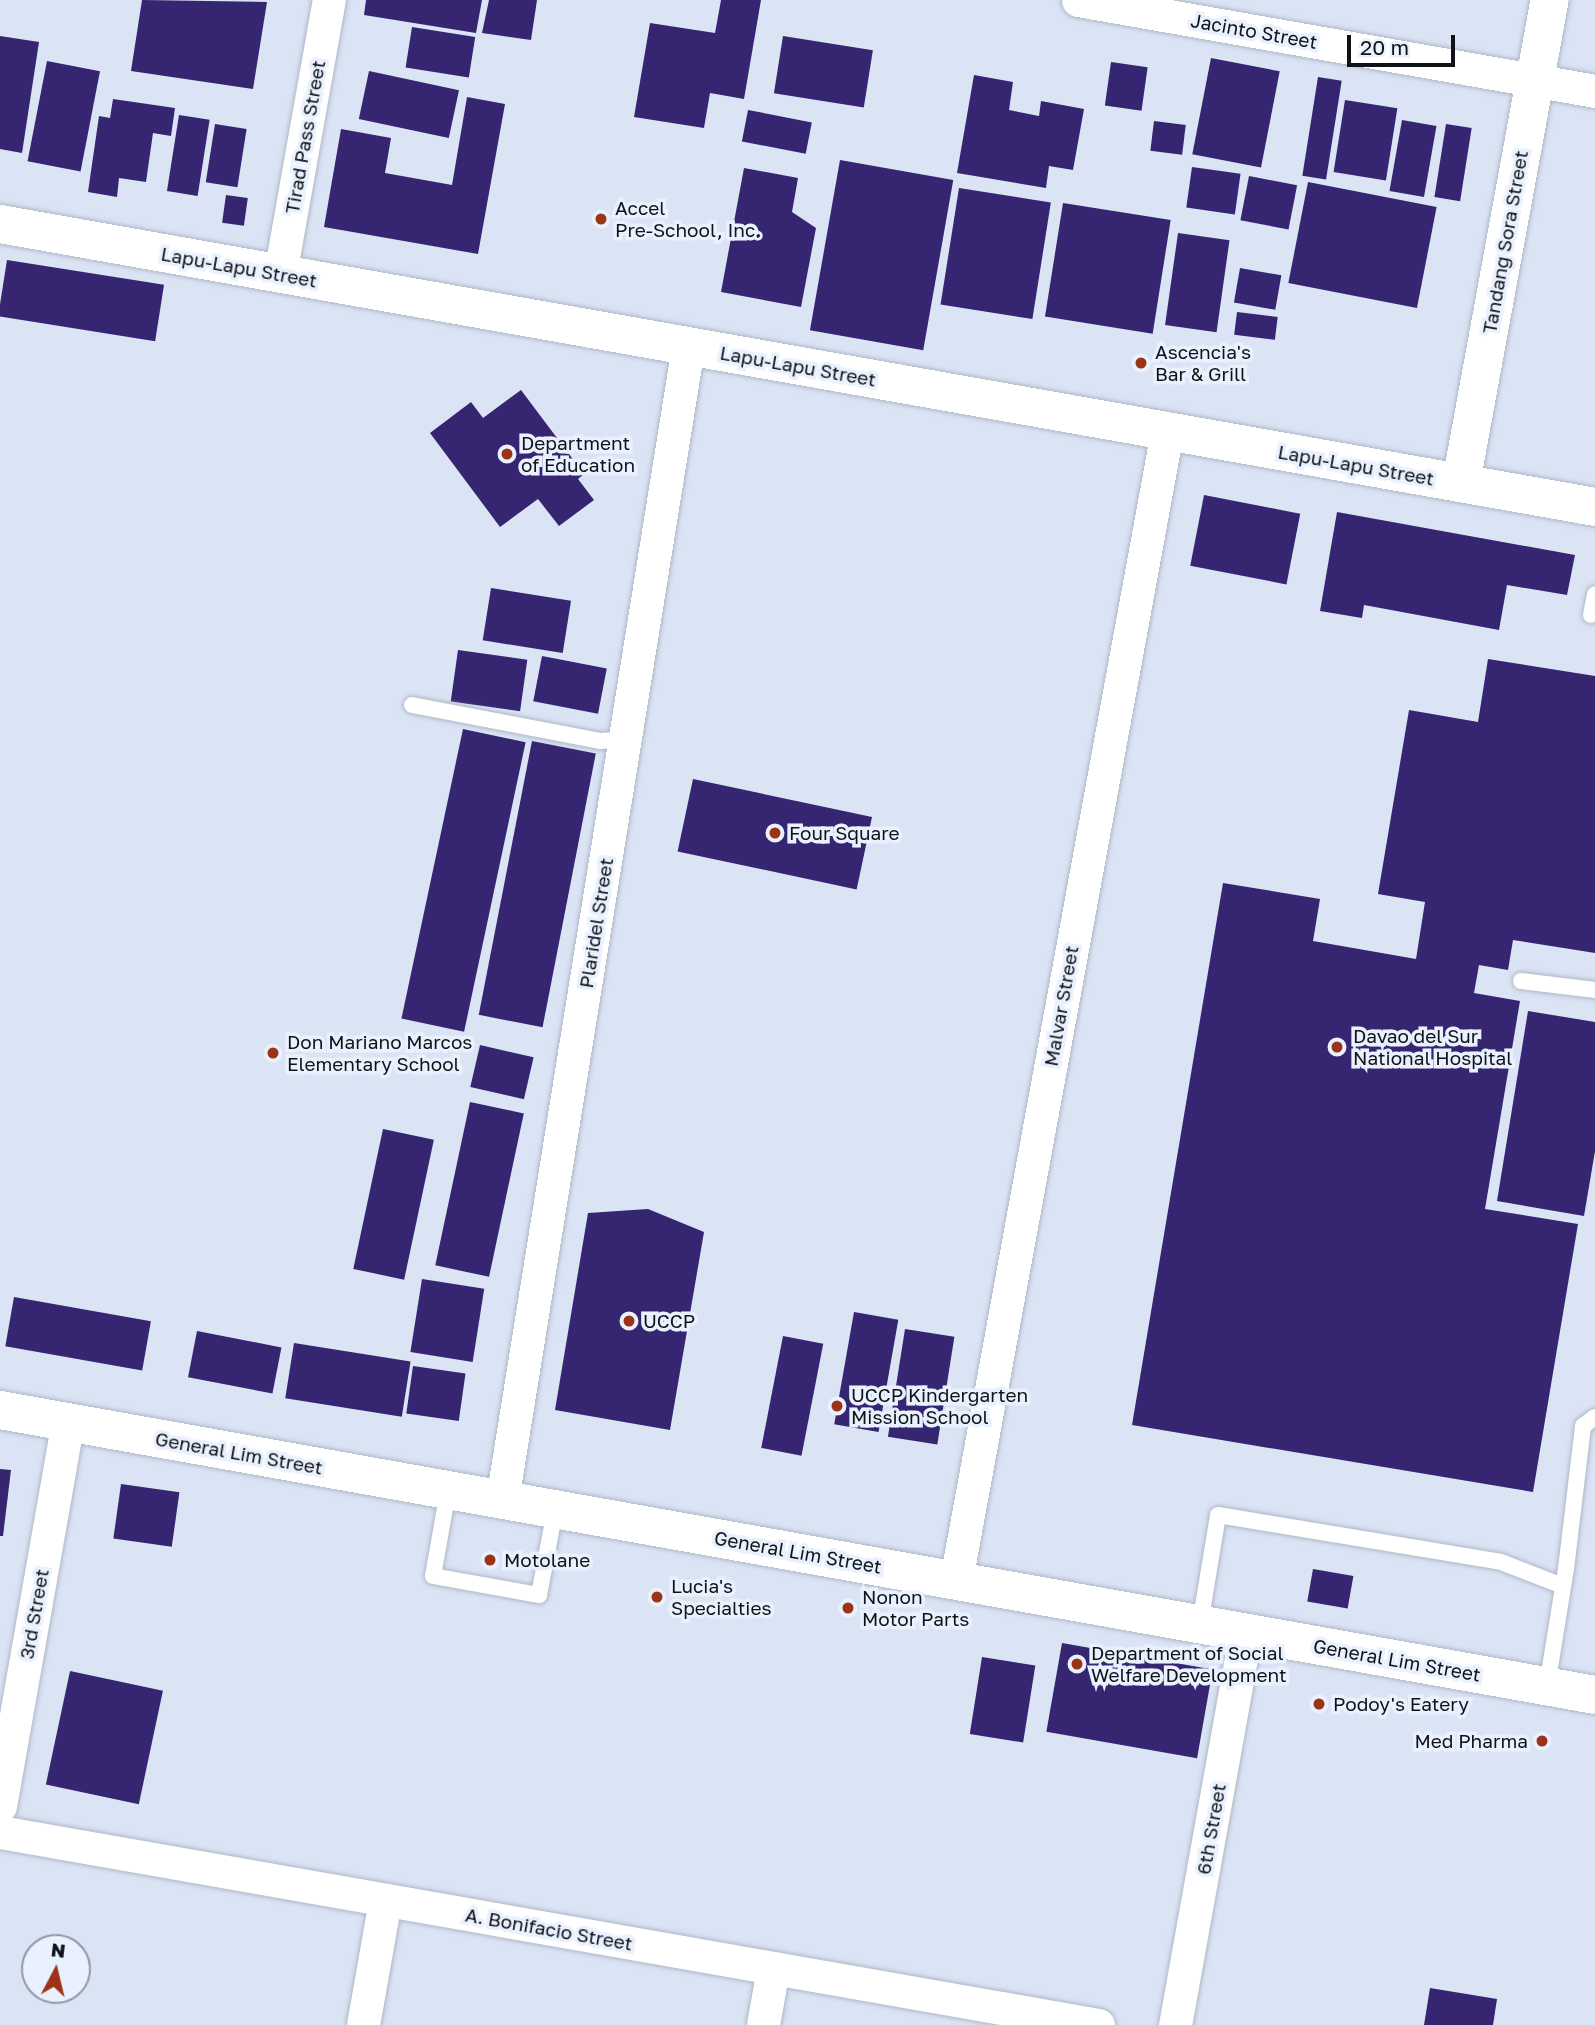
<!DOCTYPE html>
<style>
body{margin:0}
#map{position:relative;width:1595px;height:2025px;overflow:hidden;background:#dae4f4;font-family:"Golos Text",sans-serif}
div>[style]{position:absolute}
.building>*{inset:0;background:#362571;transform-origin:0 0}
.roads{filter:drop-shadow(0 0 2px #afb8c8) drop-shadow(0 0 2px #afb8c8)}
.service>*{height:16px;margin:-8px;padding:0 8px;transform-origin:8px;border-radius:8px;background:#fff}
.minor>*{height:33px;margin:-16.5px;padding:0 16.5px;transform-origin:16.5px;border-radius:16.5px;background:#fff}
.tertiary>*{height:38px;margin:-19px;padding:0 19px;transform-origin:19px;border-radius:19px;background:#fff}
.dots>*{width:19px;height:19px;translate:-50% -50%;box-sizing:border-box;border:4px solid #e9f1fe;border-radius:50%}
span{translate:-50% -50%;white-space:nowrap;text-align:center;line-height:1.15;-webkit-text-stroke:7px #e9f1fe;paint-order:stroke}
.street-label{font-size:19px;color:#0f1217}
.poi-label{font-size:19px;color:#0f1217}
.left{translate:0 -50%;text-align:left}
.right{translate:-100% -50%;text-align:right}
.north{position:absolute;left:21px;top:1934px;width:70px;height:70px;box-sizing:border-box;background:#e9f1fe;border:2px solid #9298a2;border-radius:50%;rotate:7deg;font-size:19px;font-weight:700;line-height:28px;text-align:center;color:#0f1217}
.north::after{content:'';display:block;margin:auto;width:24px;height:32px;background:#9b3317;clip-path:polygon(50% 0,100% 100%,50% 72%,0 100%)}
.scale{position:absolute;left:1347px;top:35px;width:108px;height:32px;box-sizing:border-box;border:4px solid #0f1217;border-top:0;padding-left:9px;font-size:21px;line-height:24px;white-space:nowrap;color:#0f1217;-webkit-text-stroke:5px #e9f1fe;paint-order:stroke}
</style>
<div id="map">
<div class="building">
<div style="clip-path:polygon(142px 0,267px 2px,253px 89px,131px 71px)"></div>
<div style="clip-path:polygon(366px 0,482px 0,476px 33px,364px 15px)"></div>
<div style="clip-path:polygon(489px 0,537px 0,531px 40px,482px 33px)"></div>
<div style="clip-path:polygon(721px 0,761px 0,744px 99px,710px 93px,704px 128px,634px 117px,650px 23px,715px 33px)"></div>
<div style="left:412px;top:27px;width:64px;height:41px;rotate:9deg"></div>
<div style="clip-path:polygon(0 36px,39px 42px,22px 153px,0 149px)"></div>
<div style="left:783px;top:36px;width:91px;height:58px;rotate:9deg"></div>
<div style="left:1211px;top:58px;width:70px;height:98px;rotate:11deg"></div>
<div style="left:47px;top:61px;width:54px;height:102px;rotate:11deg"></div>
<div style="left:1111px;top:62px;width:37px;height:44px;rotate:8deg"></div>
<div style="left:369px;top:71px;width:92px;height:49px;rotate:12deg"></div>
<div style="clip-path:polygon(974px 75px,1013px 82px,1009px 110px,1039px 116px,1041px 101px,1084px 109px,1073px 170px,1049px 166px,1046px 188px,957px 173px)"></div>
<div style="left:1318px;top:77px;width:24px;height:100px;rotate:9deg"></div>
<div style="clip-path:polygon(467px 97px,505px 104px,478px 254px,324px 227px,341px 129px,391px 138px,385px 173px,452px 185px)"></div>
<div style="clip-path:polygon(113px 99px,175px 108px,171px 136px,153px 133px,146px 182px,119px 178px,117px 197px,88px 192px,99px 116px,110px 118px)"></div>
<div style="left:1345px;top:100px;width:53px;height:73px;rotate:9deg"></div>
<div style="left:748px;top:110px;width:65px;height:32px;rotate:11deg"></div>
<div style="left:179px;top:115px;width:31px;height:77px;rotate:9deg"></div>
<div style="left:1402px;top:120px;width:35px;height:72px;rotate:10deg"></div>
<div style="left:1154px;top:121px;width:32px;height:30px;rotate:7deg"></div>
<div style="left:215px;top:124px;width:32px;height:59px;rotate:9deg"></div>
<div style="left:1446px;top:124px;width:26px;height:74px;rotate:9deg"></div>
<div style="left:840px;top:160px;width:115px;height:173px;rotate:10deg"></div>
<div style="left:1192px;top:167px;width:49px;height:41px;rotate:8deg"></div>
<div style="clip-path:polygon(744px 168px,798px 178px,792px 212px,816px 228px,801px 307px,721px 292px)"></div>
<div style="left:1249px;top:176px;width:49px;height:45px;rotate:11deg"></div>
<div style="left:1308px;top:182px;width:131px;height:103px;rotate:11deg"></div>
<div style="left:959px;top:188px;width:93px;height:118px;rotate:9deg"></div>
<div style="left:226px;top:195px;width:22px;height:28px;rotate:8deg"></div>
<div style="left:1063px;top:203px;width:109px;height:115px;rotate:9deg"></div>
<div style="left:1178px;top:233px;width:52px;height:93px;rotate:8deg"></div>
<div style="left:7px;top:260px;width:159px;height:57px;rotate:9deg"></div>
<div style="left:1240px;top:268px;width:42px;height:35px;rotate:10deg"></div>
<div style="left:1237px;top:312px;width:41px;height:23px;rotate:7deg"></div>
<div style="clip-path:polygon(521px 390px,584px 474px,578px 479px,594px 500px,559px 526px,538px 499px,500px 527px,430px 433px,471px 402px,483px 418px)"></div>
<div style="left:1204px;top:495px;width:98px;height:72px;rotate:11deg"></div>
<div style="clip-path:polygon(1337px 512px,1575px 555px,1567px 595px,1507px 585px,1499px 630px,1364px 605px,1362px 618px,1320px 611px)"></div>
<div style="left:491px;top:588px;width:81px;height:53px;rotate:9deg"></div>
<div style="left:458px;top:650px;width:70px;height:52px;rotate:8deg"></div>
<div style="left:542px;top:656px;width:66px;height:46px;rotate:11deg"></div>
<div style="clip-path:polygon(1488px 659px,1595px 676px,1595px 953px,1513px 940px,1508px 970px,1479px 965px,1474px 993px,1520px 1001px,1485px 1209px,1578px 1224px,1533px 1492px,1132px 1425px,1223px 883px,1320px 899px,1313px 941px,1416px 959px,1425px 902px,1378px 894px,1409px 710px,1478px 722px)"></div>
<div style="left:463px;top:729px;width:64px;height:296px;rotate:12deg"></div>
<div style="left:532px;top:741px;width:65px;height:279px;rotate:11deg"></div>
<div style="left:693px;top:779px;width:183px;height:74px;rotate:12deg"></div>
<div style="clip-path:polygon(1528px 1011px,1595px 1022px,1595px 1151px,1584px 1216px,1497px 1201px)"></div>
<div style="left:480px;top:1045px;width:55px;height:43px;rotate:13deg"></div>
<div style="left:470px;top:1102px;width:55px;height:167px;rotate:12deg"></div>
<div style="left:383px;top:1129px;width:52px;height:143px;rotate:12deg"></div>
<div style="clip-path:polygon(648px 1209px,704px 1232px,670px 1430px,555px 1410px,588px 1213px)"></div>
<div style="left:422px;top:1279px;width:63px;height:74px;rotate:9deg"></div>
<div style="left:14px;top:1297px;width:139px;height:50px;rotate:10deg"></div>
<div style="left:854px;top:1312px;width:45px;height:114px;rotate:10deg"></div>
<div style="left:905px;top:1329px;width:50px;height:109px;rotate:9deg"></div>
<div style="left:197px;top:1331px;width:86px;height:47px;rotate:11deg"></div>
<div style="left:783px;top:1336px;width:41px;height:114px;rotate:11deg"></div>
<div style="left:294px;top:1343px;width:118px;height:56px;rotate:9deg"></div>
<div style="left:413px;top:1366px;width:53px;height:48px;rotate:8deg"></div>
<div style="clip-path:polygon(0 1469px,11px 1470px,3px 1536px,0 1536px)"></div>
<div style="left:121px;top:1484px;width:59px;height:55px;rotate:8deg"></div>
<div style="left:1313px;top:1569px;width:41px;height:33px;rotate:10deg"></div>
<div style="left:1062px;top:1643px;width:153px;height:90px;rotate:10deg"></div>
<div style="left:982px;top:1657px;width:54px;height:78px;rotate:9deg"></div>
<div style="left:70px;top:1671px;width:95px;height:116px;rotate:12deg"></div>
<div style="clip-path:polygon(1430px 1988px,1497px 1999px,1493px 2025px,1424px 2025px)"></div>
</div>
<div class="roads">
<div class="service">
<div style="left:1591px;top:615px;width:21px;rotate:-79deg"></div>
<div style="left:412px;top:705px;width:191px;rotate:10.8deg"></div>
<div style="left:600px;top:741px;width:26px;rotate:-4deg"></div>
<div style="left:1521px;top:981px;width:75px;rotate:6.9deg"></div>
<div style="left:448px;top:1491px;width:86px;rotate:100deg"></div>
<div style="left:433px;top:1576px;width:108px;rotate:10.2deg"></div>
<div style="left:539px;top:1595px;width:86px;rotate:-79.3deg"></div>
<div style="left:1200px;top:1624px;width:110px;rotate:-80.6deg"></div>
<div style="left:1218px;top:1515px;width:287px;rotate:9.4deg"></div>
<div style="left:1501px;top:1562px;width:66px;rotate:21.2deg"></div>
<div style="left:1547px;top:1686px;width:119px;rotate:-80.8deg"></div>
<div style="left:1566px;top:1569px;width:144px;rotate:-83.2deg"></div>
<div style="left:1583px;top:1426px;width:15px;rotate:-37deg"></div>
</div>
<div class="minor">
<div style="left:1078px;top:0;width:525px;rotate:9.98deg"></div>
<div style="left:280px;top:274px;width:278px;rotate:-79.9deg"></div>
<div style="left:502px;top:1500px;width:1169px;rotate:-80.84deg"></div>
<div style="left:956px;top:1580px;width:1168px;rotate:-79.59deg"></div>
<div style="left:0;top:1806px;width:390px;rotate:-80deg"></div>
<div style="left:0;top:1832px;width:1115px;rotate:9.97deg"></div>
<div style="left:363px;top:2025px;width:127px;rotate:-80deg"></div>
<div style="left:763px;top:2025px;width:58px;rotate:-80deg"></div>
<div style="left:1175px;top:2025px;width:399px;rotate:-79.8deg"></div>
</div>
<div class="tertiary">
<div style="left:0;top:224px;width:1620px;rotate:10.06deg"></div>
<div style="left:1461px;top:483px;width:491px;rotate:-79.6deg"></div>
<div style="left:0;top:1410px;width:1620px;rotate:10.13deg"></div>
</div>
</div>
<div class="dots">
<div style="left:601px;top:219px;background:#9b3317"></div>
<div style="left:1141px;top:363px;background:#9b3317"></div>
<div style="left:507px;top:454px;background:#9b3317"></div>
<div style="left:775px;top:833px;background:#9b3317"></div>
<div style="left:1337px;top:1047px;background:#9b3317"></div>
<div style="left:273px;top:1053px;background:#9b3317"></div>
<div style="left:629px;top:1321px;background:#9b3317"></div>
<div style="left:837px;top:1406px;background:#9b3317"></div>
<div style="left:490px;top:1560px;background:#9b3317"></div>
<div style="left:657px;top:1597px;background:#9b3317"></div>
<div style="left:848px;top:1608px;background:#9b3317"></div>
<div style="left:1077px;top:1664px;background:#9b3317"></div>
<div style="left:1319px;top:1704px;background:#9b3317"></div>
<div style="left:1542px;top:1741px;background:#9b3317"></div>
</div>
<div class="street-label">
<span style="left:1254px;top:31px;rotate:10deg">Jacinto Street</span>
<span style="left:305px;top:137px;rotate:-80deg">Tirad Pass Street</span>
<span style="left:1505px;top:242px;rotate:-80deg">Tandang Sora Street</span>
<span style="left:239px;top:267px;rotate:10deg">Lapu-Lapu Street</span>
<span style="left:798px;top:366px;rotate:10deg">Lapu-Lapu Street</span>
<span style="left:1356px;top:465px;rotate:10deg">Lapu-Lapu Street</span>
<span style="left:596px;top:923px;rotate:-81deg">Plaridel Street</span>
<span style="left:1061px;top:1006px;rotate:-80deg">Malvar Street</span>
<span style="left:239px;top:1453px;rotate:10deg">General Lim Street</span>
<span style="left:798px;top:1552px;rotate:10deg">General Lim Street</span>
<span style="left:34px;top:1614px;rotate:-80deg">3rd Street</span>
<span style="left:1397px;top:1660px;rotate:10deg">General Lim Street</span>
<span style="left:1211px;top:1829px;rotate:-80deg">6th Street</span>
<span style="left:549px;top:1929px;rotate:10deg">A. Bonifacio Street</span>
</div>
<div class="poi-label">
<span class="left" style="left:615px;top:219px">Accel<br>Pre-School, Inc.</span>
<span class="left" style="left:1155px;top:363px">Ascencia's<br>Bar &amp; Grill</span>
<span class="left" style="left:521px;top:454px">Department<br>of Education</span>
<span class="left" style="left:789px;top:833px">Four Square</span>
<span class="left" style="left:1353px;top:1047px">Davao del Sur<br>National Hospital</span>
<span class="left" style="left:287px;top:1053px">Don Mariano Marcos<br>Elementary School</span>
<span class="left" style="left:643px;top:1321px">UCCP</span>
<span class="left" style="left:851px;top:1406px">UCCP Kindergarten<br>Mission School</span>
<span class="left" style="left:504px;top:1560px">Motolane</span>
<span class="left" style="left:671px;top:1597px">Lucia's<br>Specialties</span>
<span class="left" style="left:862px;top:1608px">Nonon<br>Motor Parts</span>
<span class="left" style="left:1091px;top:1664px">Department of Social<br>Welfare Development</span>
<span class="left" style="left:1333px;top:1704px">Podoy's Eatery</span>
<span class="right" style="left:1528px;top:1741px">Med Pharma</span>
</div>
<div class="north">N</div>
<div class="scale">20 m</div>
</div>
